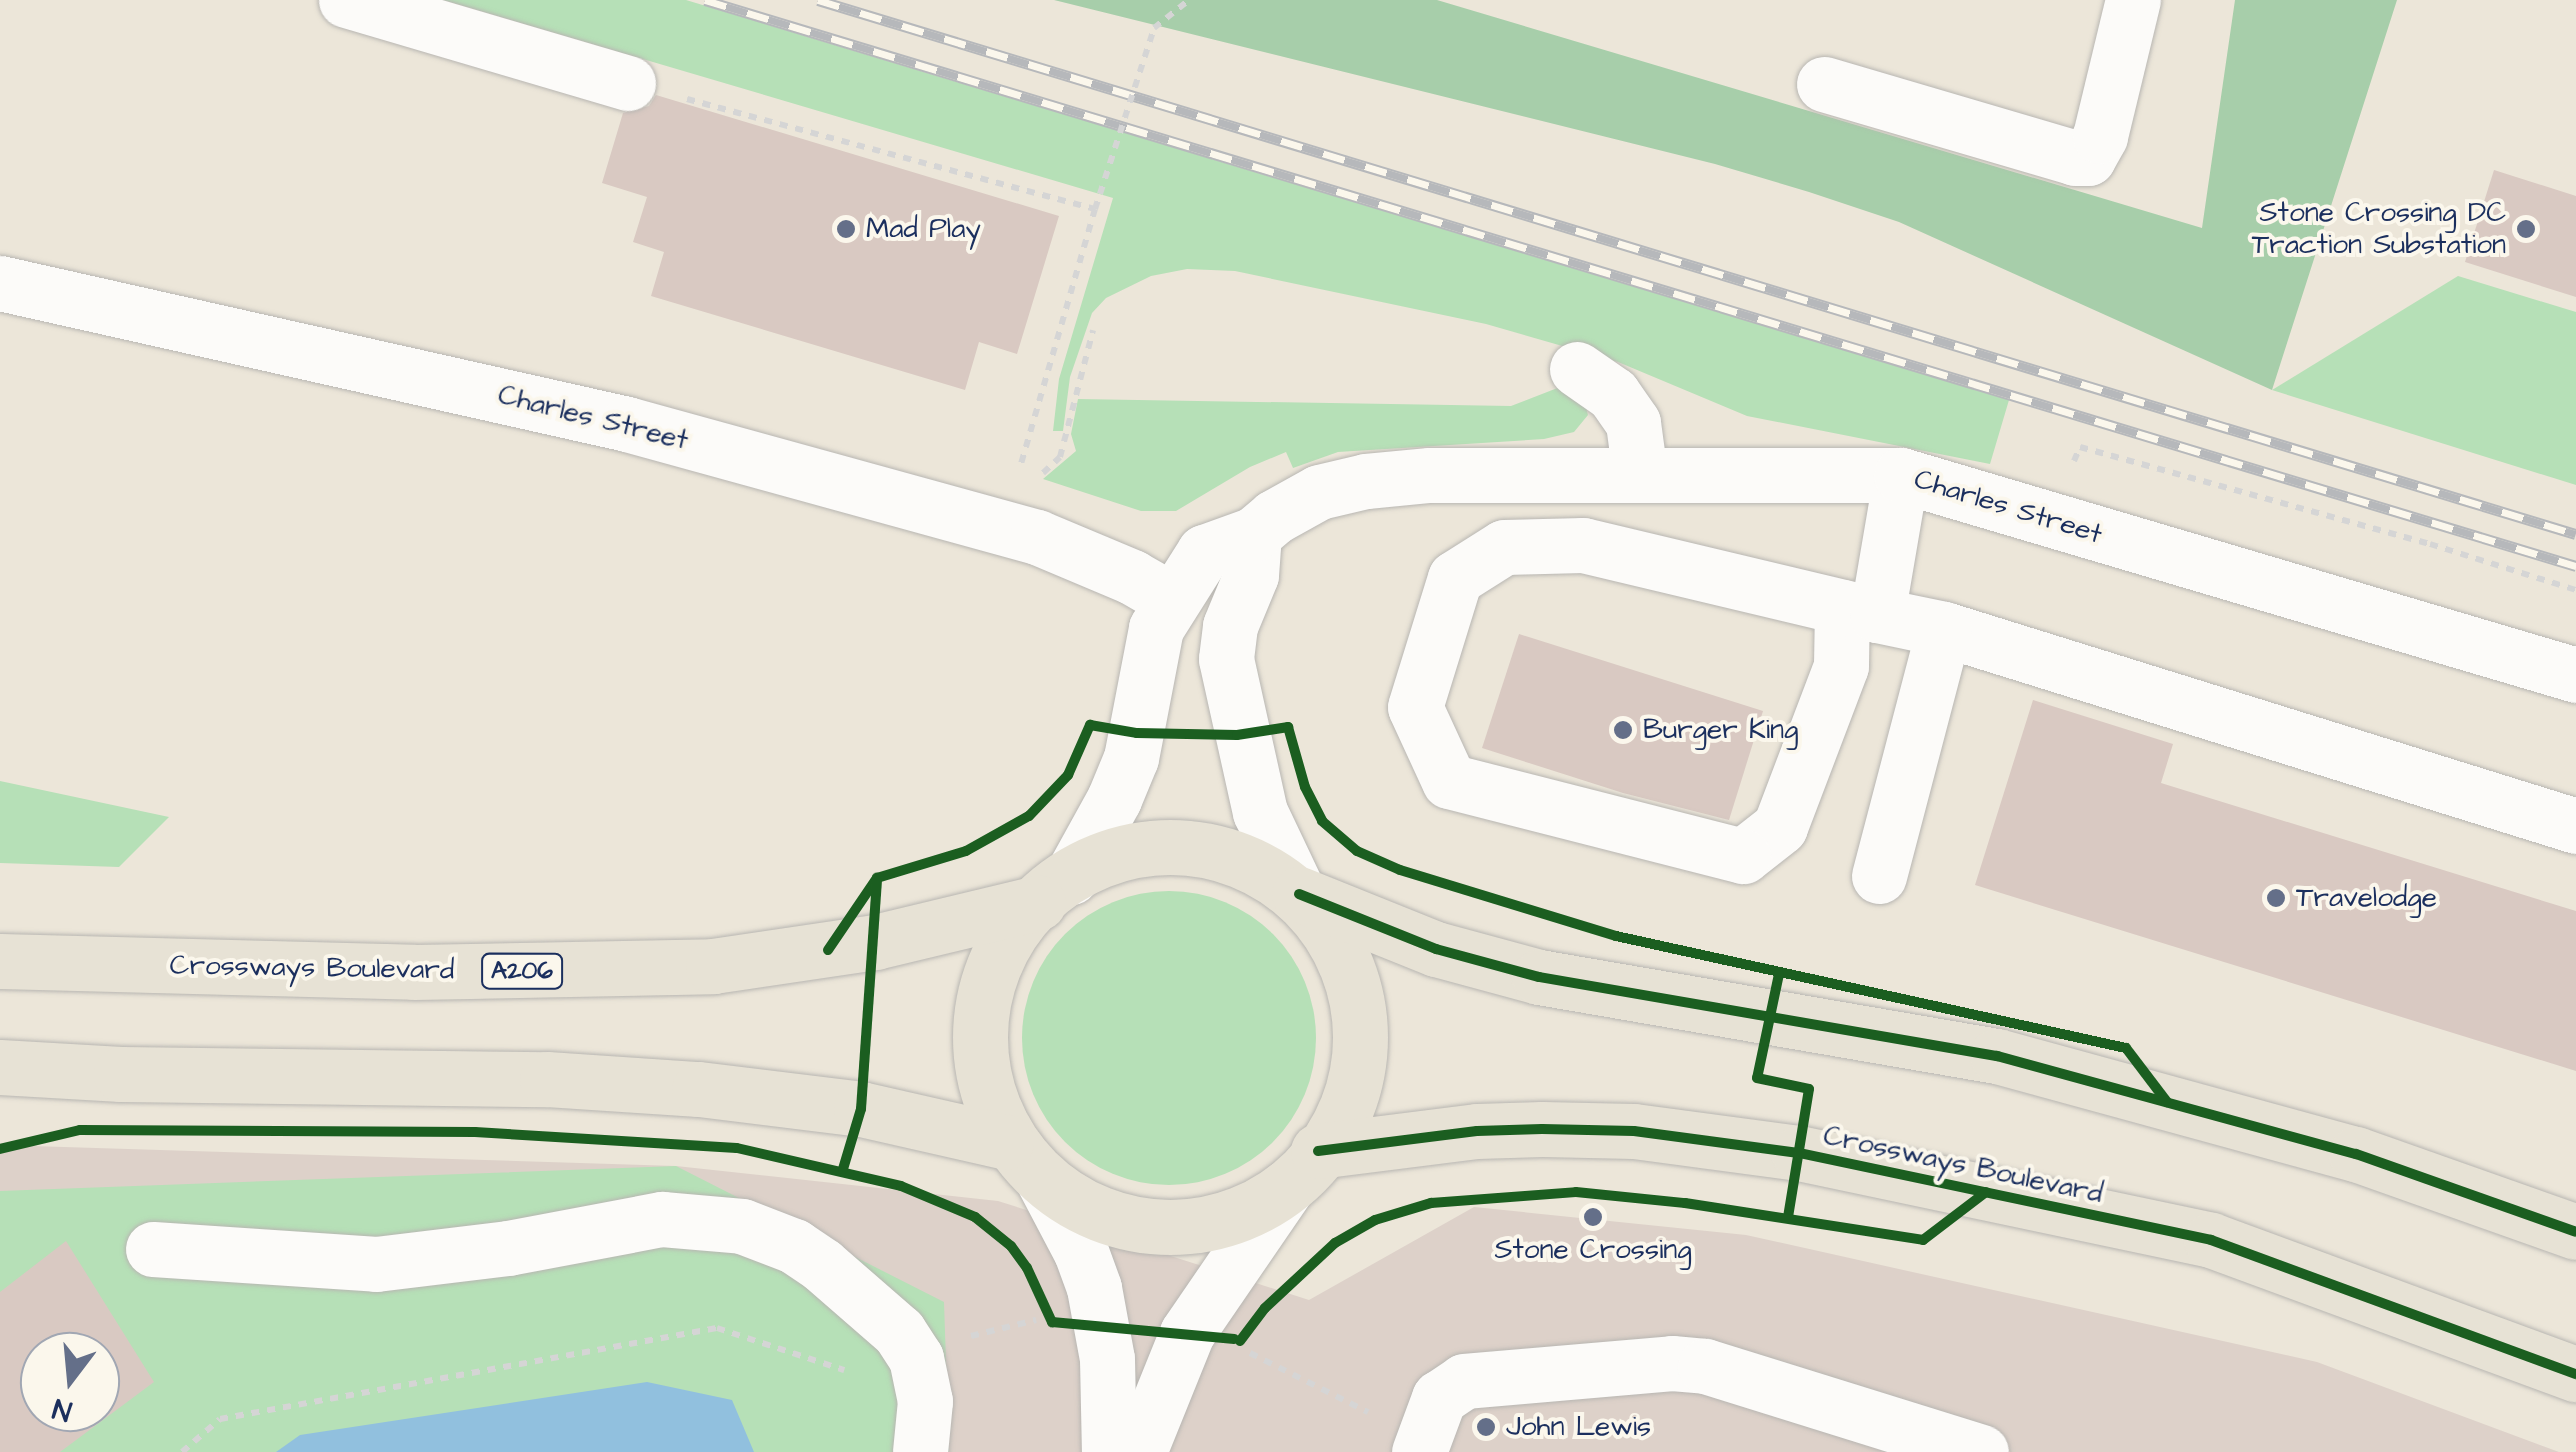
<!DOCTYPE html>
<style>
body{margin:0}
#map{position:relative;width:2576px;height:1452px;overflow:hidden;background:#ece6d9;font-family:"Architects Daughter",sans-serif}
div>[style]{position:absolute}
.industrial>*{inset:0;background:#ddd1c9}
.green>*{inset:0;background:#b6e0b7}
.round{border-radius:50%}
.forest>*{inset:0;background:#a7ceaa}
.water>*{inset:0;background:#91c0de}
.building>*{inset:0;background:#d9c9c2}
.path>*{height:6px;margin-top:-3px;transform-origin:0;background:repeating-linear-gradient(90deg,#d5d5d5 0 8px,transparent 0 16px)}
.roads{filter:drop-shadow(0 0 2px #b8b6b2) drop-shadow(0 0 2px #b8b6b2)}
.minor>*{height:55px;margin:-27.5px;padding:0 27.5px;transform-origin:27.5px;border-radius:27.5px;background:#fcfbf9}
.major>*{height:55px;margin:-27.5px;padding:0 27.5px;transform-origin:27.5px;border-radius:27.5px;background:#e7e2d5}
.major>.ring{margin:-27.5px;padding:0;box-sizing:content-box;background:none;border:55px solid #e7e2d5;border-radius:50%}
.rail>*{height:11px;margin-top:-5.5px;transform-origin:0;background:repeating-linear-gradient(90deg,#fbf7ec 0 22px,#b6b8bb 0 44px);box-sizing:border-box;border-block:2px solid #b6b8bb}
.path-bridge>*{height:6px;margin-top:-3px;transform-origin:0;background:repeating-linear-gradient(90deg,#d5d5d5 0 8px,transparent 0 16px)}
.cycleway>*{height:10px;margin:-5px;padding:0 5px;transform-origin:5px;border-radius:5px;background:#1b5e20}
.dots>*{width:28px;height:28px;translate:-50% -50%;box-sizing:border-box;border:5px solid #fbf7ec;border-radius:50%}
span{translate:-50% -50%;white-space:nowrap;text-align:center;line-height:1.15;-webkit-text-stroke:8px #fbf7ec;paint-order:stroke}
.shield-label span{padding:2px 8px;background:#fbf7ec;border:2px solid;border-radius:8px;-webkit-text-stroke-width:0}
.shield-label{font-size:25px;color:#1b2f5e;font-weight:700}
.poi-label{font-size:28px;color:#1b2f5e}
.right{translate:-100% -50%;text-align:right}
.left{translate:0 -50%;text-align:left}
.street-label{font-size:28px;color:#1b2f5e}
.north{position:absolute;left:20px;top:1332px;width:100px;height:100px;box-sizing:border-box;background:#fbf7ec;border:2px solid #a1a7b3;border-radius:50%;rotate:196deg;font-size:28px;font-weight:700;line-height:40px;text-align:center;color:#1b2f5e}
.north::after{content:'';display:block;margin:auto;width:35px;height:45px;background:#646f89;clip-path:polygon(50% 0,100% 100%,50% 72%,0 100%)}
</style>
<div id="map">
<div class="industrial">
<div style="clip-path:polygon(evenodd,0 1145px,676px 1166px,998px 1201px,1309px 1300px,1474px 1207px,1746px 1235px,2317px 1362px,2559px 1452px,0 1452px,0 1145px,40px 1352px,100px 1352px,100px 1412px,40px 1412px,40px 1352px)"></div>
</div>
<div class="green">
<div style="clip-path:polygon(443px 0,686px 0,2009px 400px,1990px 464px,1747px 416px,1618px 362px,1486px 324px,1235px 271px,1187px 269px,1151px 276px,1106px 298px,1092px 313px,1070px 377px,1063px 431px,1053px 431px,1059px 379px,1113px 198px)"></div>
<div style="clip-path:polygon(2458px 276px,2576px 312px,2576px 485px,2272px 390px)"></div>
<div style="clip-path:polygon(1560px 387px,1585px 404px,1588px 415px,1574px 432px,1544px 439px,1338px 452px,1293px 468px,1286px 452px,1250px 467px,1176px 511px,1141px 511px,1043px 479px,1076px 451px,1071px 434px,1078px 399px,1511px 406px)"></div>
<div style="clip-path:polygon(0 781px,169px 817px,119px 867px,0 863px)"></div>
<div class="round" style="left:1022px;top:891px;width:294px;height:294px"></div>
<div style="clip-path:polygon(evenodd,676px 1166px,944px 1302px,949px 1452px,0 1452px,0 1191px,676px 1166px,40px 1352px,100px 1352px,100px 1412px,40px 1412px,40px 1352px)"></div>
</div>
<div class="forest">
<div style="clip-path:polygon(1054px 0,1437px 0,2202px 228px,2235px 0,2397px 0,2272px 390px,1899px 222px,1809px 192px,1715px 164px)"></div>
</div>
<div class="water">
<div style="clip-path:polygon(647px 1382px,732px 1400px,754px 1452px,276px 1452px,300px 1435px)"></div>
</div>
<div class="building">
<div style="clip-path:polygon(656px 95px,1059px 216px,1017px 354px,979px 342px,965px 390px,651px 296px,664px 252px,633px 242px,647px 197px,602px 183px,623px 113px,649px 106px)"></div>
<div style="clip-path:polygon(2494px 170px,2576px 196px,2576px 297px,2465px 262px)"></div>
<div style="clip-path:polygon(1519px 634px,1763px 711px,1729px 820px,1623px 793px,1482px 748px)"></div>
<div style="clip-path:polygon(2033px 700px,2173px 744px,2161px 783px,2576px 911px,2576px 1071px,1975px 885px)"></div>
<div style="clip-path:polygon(evenodd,66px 1241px,154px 1382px,60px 1452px,0 1452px,0 1292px,66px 1241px,40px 1352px,100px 1352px,100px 1412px,40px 1412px,40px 1352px)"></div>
</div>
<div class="path">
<div style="left:1154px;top:28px;width:45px;rotate:-38.7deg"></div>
<div style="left:687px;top:99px;width:423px;rotate:15.1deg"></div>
<div style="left:1095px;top:209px;width:269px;rotate:106.2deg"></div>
<div style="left:2074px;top:461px;width:15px;rotate:-67deg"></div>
<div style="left:2080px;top:447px;width:363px;rotate:15.5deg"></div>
<div style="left:2430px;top:544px;width:153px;rotate:17.5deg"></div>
<div style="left:1043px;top:473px;width:23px;rotate:-43deg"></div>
<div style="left:1060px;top:457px;width:131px;rotate:-75.4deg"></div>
<div style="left:866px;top:1046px;width:42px;rotate:-87.3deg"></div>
<div style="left:971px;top:1336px;width:67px;rotate:-13.8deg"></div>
<div style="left:1250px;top:1353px;width:132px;rotate:26.6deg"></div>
<div style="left:182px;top:1452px;width:50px;rotate:-41deg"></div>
<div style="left:220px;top:1419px;width:505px;rotate:-10.38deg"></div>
<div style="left:717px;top:1328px;width:134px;rotate:18.3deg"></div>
</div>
<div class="roads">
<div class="minor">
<div style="left:346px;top:0;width:294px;rotate:16.4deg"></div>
<div style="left:1824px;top:84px;width:262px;rotate:16.4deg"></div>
<div style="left:2075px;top:158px;width:13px"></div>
<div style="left:2088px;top:158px;width:25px;rotate:-61deg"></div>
<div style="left:2100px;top:136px;width:140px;rotate:-76.4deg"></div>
<div style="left:0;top:283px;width:643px;rotate:12.67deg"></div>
<div style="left:627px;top:424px;width:425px;rotate:15.4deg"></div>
<div style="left:1037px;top:537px;width:103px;rotate:22.8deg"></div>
<div style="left:1132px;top:577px;width:46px;rotate:29.9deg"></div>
<div style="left:1577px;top:369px;width:44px;rotate:34.8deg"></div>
<div style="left:1613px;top:394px;width:35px;rotate:55deg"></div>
<div style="left:1633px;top:423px;width:52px;rotate:82.3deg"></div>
<div style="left:1254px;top:534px;width:41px;rotate:94.2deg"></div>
<div style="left:1251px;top:575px;width:55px;rotate:112.4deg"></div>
<div style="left:1230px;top:626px;width:33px;rotate:97deg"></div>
<div style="left:1226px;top:659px;width:157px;rotate:77.5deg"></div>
<div style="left:1260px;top:812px;width:91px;rotate:64.6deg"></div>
<div style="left:1842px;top:607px;width:59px;rotate:91deg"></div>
<div style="left:1841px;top:666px;width:172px;rotate:110.8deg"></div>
<div style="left:1780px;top:827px;width:47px;rotate:141.9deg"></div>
<div style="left:1743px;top:856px;width:303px;rotate:-165.7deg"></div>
<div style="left:1449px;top:781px;width:81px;rotate:-114.7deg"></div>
<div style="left:1415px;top:707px;width:135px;rotate:-72.8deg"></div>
<div style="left:1455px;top:578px;width:58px;rotate:-32.3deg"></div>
<div style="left:1504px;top:547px;width:79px;rotate:-1.5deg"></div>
<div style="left:1583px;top:545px;width:302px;rotate:13.4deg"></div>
<div style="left:1944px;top:629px;width:662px;rotate:17.31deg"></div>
<div style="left:1879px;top:876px;width:255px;rotate:-75.3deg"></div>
<div style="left:1944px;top:629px;width:68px;rotate:-168.2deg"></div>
<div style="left:1877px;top:615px;width:142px;rotate:-80.3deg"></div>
<div style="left:1071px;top:877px;width:89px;rotate:-61.1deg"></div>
<div style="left:1114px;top:799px;width:44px;rotate:-67.5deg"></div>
<div style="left:1131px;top:758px;width:132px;rotate:-79.1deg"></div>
<div style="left:1156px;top:628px;width:90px;rotate:-57.7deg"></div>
<div style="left:1204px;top:552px;width:53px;rotate:-19.8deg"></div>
<div style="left:1254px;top:534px;width:26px;rotate:-40deg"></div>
<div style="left:1274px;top:517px;width:51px;rotate:-29.1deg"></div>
<div style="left:1319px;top:492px;width:48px;rotate:-13.2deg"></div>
<div style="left:1366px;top:481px;width:64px;rotate:-5.4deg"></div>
<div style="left:1430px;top:475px;width:471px"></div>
<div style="left:1901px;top:475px;width:704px;rotate:16.5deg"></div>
<div style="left:1043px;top:1180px;width:81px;rotate:62.2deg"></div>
<div style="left:1081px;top:1252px;width:38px;rotate:70deg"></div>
<div style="left:1094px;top:1288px;width:72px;rotate:79.6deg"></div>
<div style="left:1107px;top:1359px;width:93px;rotate:88.8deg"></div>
<div style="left:153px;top:1249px;width:224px;rotate:3.8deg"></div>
<div style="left:376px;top:1264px;width:133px;rotate:-6.9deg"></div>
<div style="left:508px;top:1248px;width:157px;rotate:-10.7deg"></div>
<div style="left:662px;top:1219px;width:80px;rotate:5deg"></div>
<div style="left:742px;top:1226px;width:56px;rotate:21deg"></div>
<div style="left:794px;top:1246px;width:34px;rotate:34deg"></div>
<div style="left:822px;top:1265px;width:102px;rotate:41deg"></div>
<div style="left:899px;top:1332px;width:31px;rotate:57deg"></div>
<div style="left:916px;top:1358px;width:44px;rotate:78.2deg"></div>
<div style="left:925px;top:1401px;width:51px;rotate:95.6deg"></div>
<div style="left:1139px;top:1452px;width:128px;rotate:-68deg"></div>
<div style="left:1187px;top:1333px;width:177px;rotate:-55.6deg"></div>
<div style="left:1419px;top:1452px;width:58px;rotate:-69.7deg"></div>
<div style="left:1439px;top:1398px;width:30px;rotate:-34deg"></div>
<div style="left:1464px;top:1381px;width:209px;rotate:-4.9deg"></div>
<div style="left:1672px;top:1363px;width:33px;rotate:5deg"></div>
<div style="left:1705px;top:1366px;width:289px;rotate:17.3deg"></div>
</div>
<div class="major">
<div class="ring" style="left:980px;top:847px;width:325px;height:325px"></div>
<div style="left:1299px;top:894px;width:148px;rotate:21.9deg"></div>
<div style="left:1436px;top:949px;width:107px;rotate:15.2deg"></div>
<div style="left:1539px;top:977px;width:465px;rotate:9.8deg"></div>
<div style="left:1997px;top:1056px;width:372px;rotate:15.3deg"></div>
<div style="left:2356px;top:1154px;width:233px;rotate:19.5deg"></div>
<div style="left:0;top:961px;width:414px;rotate:1.5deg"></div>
<div style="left:414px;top:972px;width:299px;rotate:-1.1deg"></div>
<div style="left:713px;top:966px;width:164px;rotate:-8.4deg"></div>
<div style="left:875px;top:942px;width:168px;rotate:-13.5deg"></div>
<div style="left:0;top:1067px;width:121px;rotate:3.3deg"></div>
<div style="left:121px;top:1074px;width:426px;rotate:0.7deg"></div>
<div style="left:547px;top:1079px;width:152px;rotate:3.8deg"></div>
<div style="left:699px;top:1089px;width:163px;rotate:7deg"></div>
<div style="left:861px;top:1109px;width:149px;rotate:12.8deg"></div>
<div style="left:1318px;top:1151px;width:160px;rotate:-7.2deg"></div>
<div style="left:1477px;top:1131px;width:65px;rotate:-1.8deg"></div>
<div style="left:1542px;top:1129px;width:92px;rotate:1.2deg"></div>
<div style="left:1634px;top:1131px;width:166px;rotate:7.6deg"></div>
<div style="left:1799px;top:1153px;width:421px;rotate:11.9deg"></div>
<div style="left:2211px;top:1240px;width:389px;rotate:20.2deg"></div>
</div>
</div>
<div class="rail">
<div style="left:705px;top:0;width:1955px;rotate:16.83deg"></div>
<div style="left:818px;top:0;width:1837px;rotate:16.9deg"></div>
</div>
<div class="path-bridge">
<div style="left:1095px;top:209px;width:190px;rotate:-71.9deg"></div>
</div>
<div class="cycleway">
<div style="left:1299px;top:894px;width:148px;rotate:21.9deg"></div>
<div style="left:1436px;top:949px;width:107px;rotate:15.2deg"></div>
<div style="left:1539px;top:977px;width:465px;rotate:9.8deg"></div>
<div style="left:1997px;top:1056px;width:372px;rotate:15.3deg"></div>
<div style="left:2356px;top:1154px;width:233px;rotate:19.5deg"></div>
<div style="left:828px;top:950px;width:87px;rotate:-55.8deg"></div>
<div style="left:877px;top:878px;width:93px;rotate:-16.9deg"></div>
<div style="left:966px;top:851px;width:72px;rotate:-29.1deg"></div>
<div style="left:1029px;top:816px;width:57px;rotate:-46.4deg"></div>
<div style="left:1068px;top:775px;width:55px;rotate:-66.3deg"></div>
<div style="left:1090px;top:725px;width:48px;rotate:9.7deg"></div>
<div style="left:1137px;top:733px;width:100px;rotate:1.1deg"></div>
<div style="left:1237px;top:735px;width:52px;rotate:-8.9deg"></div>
<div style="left:1288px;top:727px;width:62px;rotate:74.2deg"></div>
<div style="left:1305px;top:787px;width:38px;rotate:63deg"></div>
<div style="left:1322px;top:821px;width:46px;rotate:40.6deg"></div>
<div style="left:1357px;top:851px;width:47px;rotate:23.8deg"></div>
<div style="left:1400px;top:870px;width:226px;rotate:17deg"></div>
<div style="left:1616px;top:936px;width:522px;rotate:12.39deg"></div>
<div style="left:2126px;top:1048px;width:68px;rotate:52.8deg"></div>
<div style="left:1779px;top:974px;width:106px;rotate:101.9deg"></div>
<div style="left:1757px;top:1078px;width:53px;rotate:11.9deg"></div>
<div style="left:1809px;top:1089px;width:130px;rotate:99.3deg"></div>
<div style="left:0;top:1149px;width:82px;rotate:-13.4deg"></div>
<div style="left:80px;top:1130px;width:395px;rotate:0.3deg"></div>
<div style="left:475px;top:1132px;width:262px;rotate:3.5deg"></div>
<div style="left:737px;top:1148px;width:168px;rotate:13deg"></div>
<div style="left:901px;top:1186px;width:80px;rotate:22.7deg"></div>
<div style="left:975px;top:1217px;width:46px;rotate:38.9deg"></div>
<div style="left:1011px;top:1246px;width:27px;rotate:54deg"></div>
<div style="left:1027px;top:1268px;width:60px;rotate:65.2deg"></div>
<div style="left:1052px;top:1322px;width:183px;rotate:5.3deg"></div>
<div style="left:1318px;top:1151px;width:160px;rotate:-7.2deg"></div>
<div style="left:1477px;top:1131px;width:65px;rotate:-1.8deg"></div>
<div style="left:1542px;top:1129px;width:92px;rotate:1.2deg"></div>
<div style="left:1634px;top:1131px;width:166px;rotate:7.6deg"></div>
<div style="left:1799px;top:1153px;width:421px;rotate:11.9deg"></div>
<div style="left:2211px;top:1240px;width:389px;rotate:20.2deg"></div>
<div style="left:843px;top:1169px;width:63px;rotate:-73.3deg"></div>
<div style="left:861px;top:1109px;width:232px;rotate:-86deg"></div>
<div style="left:1240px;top:1341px;width:41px;rotate:-52.9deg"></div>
<div style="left:1265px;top:1308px;width:96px;rotate:-42.9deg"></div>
<div style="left:1335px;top:1243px;width:46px;rotate:-29.9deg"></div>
<div style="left:1375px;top:1220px;width:59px;rotate:-16.9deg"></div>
<div style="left:1431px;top:1203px;width:145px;rotate:-4.3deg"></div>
<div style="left:1576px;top:1192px;width:110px;rotate:5.8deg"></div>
<div style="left:1685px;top:1203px;width:241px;rotate:8.8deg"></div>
<div style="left:1923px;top:1240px;width:79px;rotate:-37.3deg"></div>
</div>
<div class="dots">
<div style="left:846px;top:229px;background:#646f89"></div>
<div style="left:2526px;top:229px;background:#646f89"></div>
<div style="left:1623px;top:730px;background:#646f89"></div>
<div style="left:2276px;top:898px;background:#646f89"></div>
<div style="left:1593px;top:1217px;background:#646f89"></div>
<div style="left:1486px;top:1427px;background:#646f89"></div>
</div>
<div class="shield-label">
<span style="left:522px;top:971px">A206</span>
</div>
<div class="poi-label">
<span class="right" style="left:2506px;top:229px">Stone Crossing DC<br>Traction Substation</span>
<span class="left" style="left:866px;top:229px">Mad Play</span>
<span class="left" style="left:1643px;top:730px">Burger King</span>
<span class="left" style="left:2296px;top:898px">Travelodge</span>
<span style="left:1593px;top:1250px">Stone Crossing</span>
<span class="left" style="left:1506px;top:1427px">John Lewis</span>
</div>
<div class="street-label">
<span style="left:593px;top:418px;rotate:14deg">Charles Street</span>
<span style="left:2008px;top:507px;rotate:17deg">Charles Street</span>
<span style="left:312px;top:968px;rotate:1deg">Crossways Boulevard</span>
<span style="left:1963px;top:1165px;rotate:12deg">Crossways Boulevard</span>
</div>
<div class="north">N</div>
</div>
